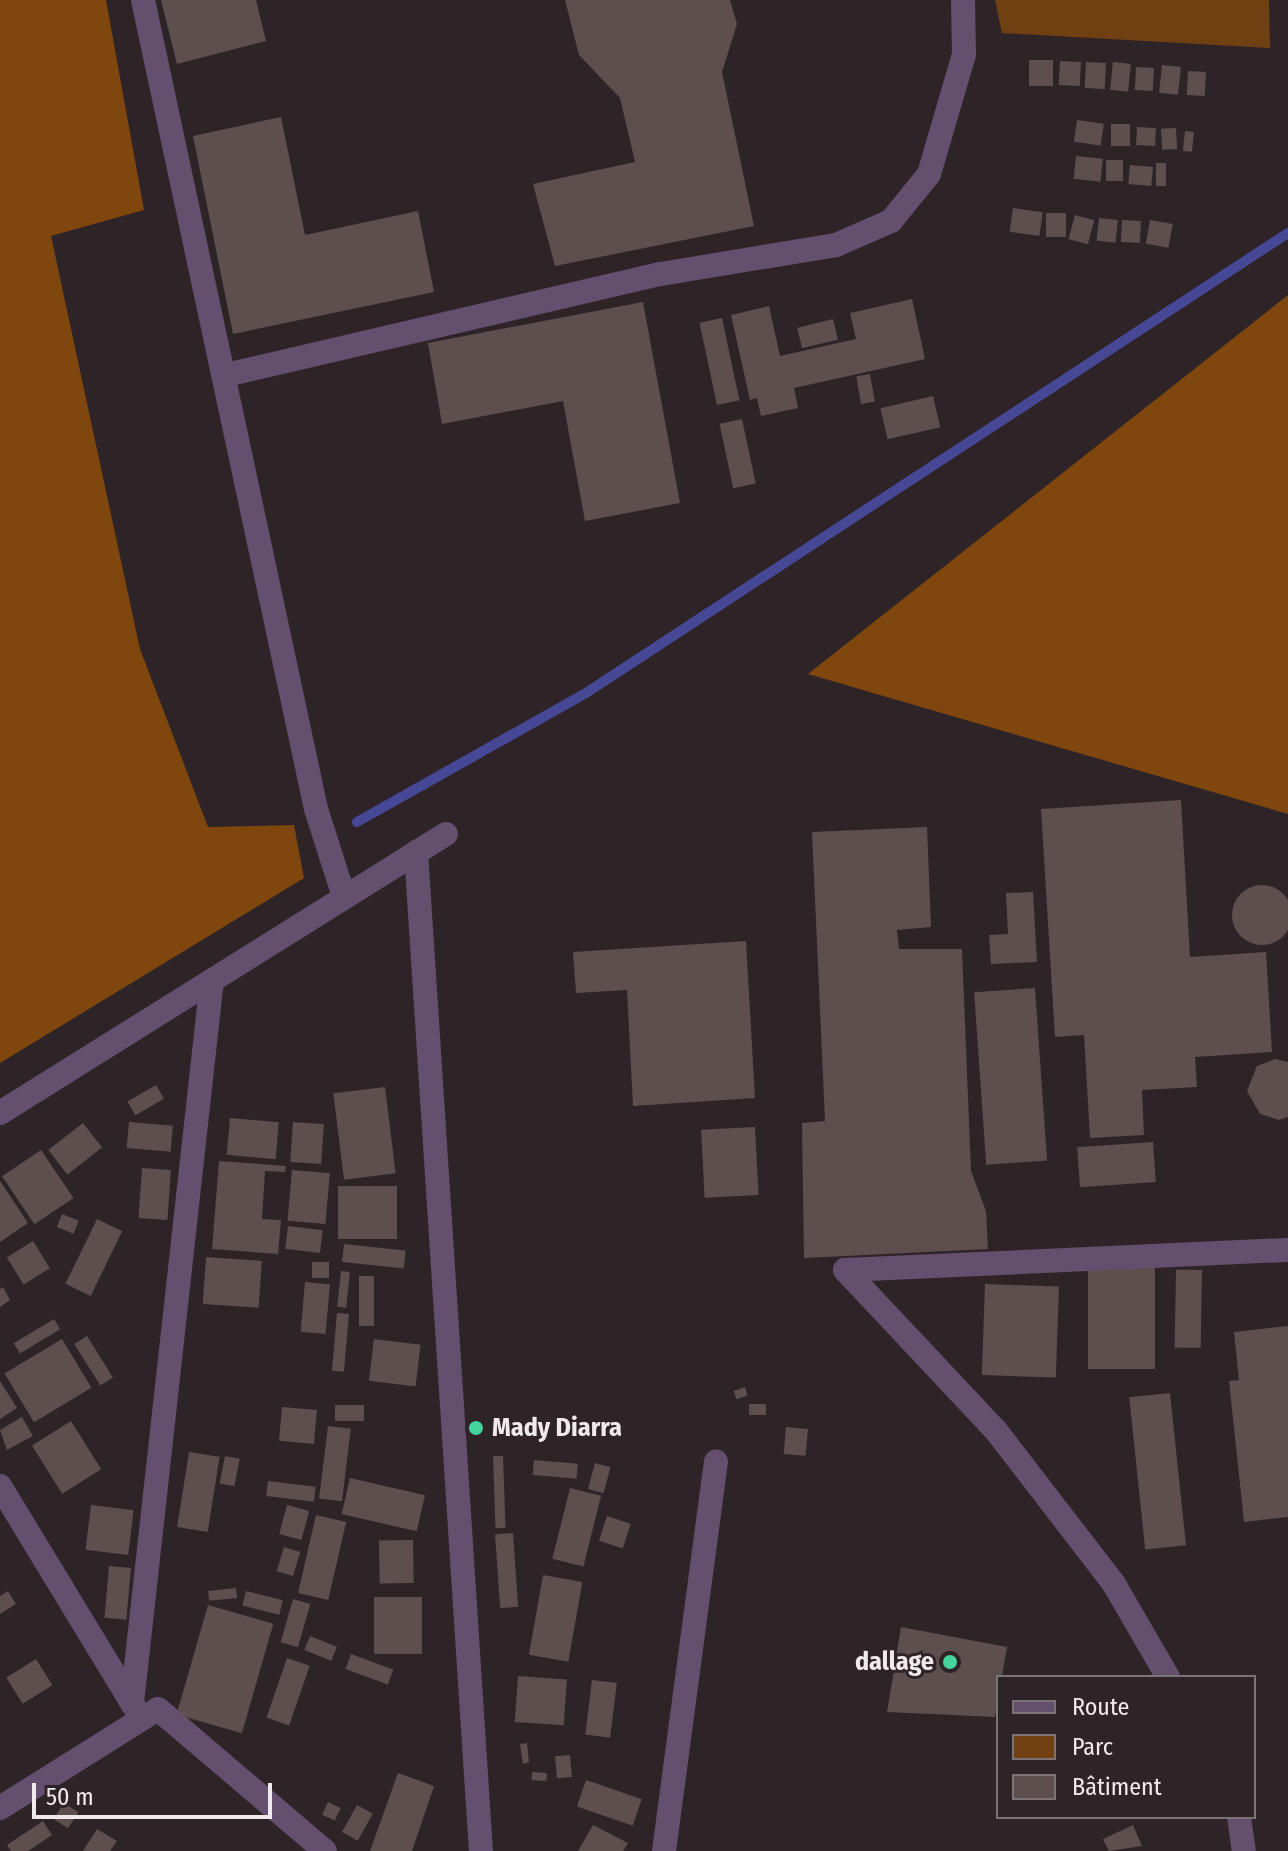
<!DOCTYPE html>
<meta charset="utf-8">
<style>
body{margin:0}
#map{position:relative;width:1288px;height:1851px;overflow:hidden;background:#2e2428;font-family:"Fira Sans Condensed",sans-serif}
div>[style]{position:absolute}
.green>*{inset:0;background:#714012}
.forest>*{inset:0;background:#7f460e}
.stream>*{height:10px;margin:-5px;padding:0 5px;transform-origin:5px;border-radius:5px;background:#464795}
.building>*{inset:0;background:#5c4f4e;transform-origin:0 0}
.round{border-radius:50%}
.minor>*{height:24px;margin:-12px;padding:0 12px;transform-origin:12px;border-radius:12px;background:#654f6f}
.dots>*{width:22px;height:22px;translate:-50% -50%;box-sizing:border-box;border:4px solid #2e2428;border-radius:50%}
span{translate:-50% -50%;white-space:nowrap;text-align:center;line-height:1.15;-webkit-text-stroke:6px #2e2428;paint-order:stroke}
.poi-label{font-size:26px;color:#f1eaed;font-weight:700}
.left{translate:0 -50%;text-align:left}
.right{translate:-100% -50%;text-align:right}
.legend{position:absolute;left:996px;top:1675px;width:260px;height:144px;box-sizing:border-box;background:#2e2428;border:2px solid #7c7377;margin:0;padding:10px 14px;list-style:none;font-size:24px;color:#f1eaed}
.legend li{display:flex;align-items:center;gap:16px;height:40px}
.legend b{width:40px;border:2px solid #7c7377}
.scale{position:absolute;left:32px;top:1783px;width:240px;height:36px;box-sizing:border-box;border:4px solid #f1eaed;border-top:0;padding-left:10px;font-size:24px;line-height:28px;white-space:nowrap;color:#f1eaed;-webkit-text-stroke:6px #2e2428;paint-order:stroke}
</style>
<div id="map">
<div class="green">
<div style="clip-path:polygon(995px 0,1269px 0,1270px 48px,1002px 33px)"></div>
</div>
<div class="forest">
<div style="clip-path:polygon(0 0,106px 0,144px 210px,51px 236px,140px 649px,208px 827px,294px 825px,304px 878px,0 1063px)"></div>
<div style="clip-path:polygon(1288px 295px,1288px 814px,808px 674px)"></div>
</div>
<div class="stream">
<div style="left:357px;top:822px;width:263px;rotate:-29.4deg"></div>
<div style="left:586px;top:693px;width:839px;rotate:-33.24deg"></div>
</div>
<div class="building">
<div style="clip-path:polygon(161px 0,256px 0,266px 41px,177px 64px)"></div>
<div style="clip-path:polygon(565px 0,730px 0,737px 24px,722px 72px,754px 226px,555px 266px,533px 184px,635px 162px,620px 98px,579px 55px)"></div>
<div style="left:1029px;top:60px;width:24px;height:26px"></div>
<div style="left:1060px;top:61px;width:21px;height:24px;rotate:3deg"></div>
<div style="left:1086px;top:62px;width:20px;height:26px;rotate:3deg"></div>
<div style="left:1113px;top:62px;width:18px;height:28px;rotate:6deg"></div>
<div style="left:1162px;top:65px;width:19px;height:28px;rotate:6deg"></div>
<div style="left:1136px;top:67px;width:18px;height:23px;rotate:3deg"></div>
<div style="left:1188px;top:71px;width:18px;height:24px;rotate:3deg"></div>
<div style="clip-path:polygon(281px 117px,305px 235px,418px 211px,434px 292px,233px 334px,193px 136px)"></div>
<div style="left:1077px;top:120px;width:27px;height:22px;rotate:8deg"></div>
<div style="left:1130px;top:124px;width:22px;height:19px;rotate:90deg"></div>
<div style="left:1137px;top:127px;width:19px;height:18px;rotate:3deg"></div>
<div style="left:1176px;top:128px;width:21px;height:15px;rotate:87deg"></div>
<div style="left:1185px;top:131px;width:9px;height:20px;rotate:6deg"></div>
<div style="left:1076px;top:156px;width:27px;height:23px;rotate:6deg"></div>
<div style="left:1106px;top:160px;width:17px;height:21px"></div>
<div style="left:1156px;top:163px;width:10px;height:23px"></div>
<div style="left:1130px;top:165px;width:23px;height:19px;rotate:5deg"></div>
<div style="left:1013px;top:208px;width:30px;height:24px;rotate:8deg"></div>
<div style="left:1046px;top:213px;width:20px;height:24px"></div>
<div style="left:1075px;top:215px;width:20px;height:25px;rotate:15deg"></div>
<div style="left:1099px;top:218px;width:19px;height:23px;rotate:6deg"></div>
<div style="left:1122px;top:220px;width:19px;height:22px;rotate:3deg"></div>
<div style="left:1150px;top:220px;width:23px;height:24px;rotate:10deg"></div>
<div style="clip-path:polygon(912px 299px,925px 359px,794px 388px,798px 408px,761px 416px,757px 398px,750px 400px,731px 315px,769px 306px,780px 356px,856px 339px,850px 313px)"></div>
<div style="clip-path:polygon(643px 302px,680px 503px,585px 521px,563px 401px,442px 424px,428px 343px)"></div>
<div style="left:722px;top:318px;width:84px;height:23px;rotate:78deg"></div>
<div style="left:833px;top:319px;width:21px;height:37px;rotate:76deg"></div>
<div style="left:870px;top:374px;width:28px;height:14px;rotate:80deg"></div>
<div style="left:933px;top:396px;width:32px;height:54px;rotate:77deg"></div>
<div style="left:742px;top:419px;width:66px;height:23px;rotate:78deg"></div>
<div style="clip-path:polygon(1181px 800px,1190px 957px,1266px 952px,1272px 1052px,1195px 1057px,1197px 1087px,1142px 1090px,1144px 1135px,1090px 1138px,1084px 1035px,1055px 1037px,1041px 809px)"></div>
<div style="clip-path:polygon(927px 827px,931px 927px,897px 930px,899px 949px,962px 949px,971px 1171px,986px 1211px,988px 1249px,804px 1258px,802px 1123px,825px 1121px,812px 832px)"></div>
<div class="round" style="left:1232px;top:885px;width:60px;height:60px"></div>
<div style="clip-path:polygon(1033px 892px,1037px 962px,991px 964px,989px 935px,1008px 934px,1006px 893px)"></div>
<div style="clip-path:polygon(746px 941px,755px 1098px,633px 1106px,627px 990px,576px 993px,573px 952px)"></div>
<div style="left:1035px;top:988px;width:173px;height:61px;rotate:86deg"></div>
<div style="clip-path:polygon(1275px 1059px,1288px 1062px,1288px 1117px,1279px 1120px,1260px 1114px,1247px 1091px,1257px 1066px)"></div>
<div style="left:156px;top:1085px;width:16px;height:33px;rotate:60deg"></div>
<div style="left:385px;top:1087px;width:87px;height:52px;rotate:83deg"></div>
<div style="left:230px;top:1118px;width:49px;height:37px;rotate:5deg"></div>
<div style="left:129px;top:1122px;width:44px;height:26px;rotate:5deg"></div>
<div style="left:293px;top:1122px;width:31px;height:40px;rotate:4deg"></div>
<div style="left:83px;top:1123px;width:31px;height:44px;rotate:52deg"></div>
<div style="left:755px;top:1127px;width:68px;height:54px;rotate:87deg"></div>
<div style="left:1153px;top:1142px;width:40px;height:76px;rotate:86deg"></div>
<div style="left:41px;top:1150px;width:58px;height:47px;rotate:56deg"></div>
<div style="clip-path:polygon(219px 1161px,286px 1166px,285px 1172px,265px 1171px,262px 1219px,281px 1220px,278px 1254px,212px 1249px)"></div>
<div style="left:142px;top:1168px;width:29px;height:50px;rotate:4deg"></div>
<div style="left:292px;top:1170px;width:38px;height:51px;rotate:5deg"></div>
<div style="clip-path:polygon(0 1181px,28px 1223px,0 1242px)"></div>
<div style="left:397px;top:1186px;width:53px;height:59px;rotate:90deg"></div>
<div style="left:62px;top:1214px;width:18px;height:14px;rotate:22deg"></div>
<div style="left:97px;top:1219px;width:28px;height:72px;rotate:26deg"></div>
<div style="left:288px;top:1226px;width:35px;height:23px;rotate:7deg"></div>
<div style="left:33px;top:1241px;width:32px;height:31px;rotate:58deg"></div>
<div style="left:344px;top:1244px;width:62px;height:18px;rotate:6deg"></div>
<div style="left:206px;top:1257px;width:56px;height:47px;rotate:4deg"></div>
<div style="left:312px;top:1262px;width:17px;height:16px"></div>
<div style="left:1088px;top:1266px;width:67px;height:103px"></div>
<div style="left:1202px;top:1270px;width:78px;height:26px;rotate:91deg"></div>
<div style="left:341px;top:1271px;width:9px;height:36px;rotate:6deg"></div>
<div style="left:359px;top:1276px;width:15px;height:50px"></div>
<div style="left:305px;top:1282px;width:25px;height:50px;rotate:5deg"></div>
<div style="left:985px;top:1284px;width:74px;height:91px;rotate:2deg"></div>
<div style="clip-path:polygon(3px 1287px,10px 1300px,0 1307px,0 1289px)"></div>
<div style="left:337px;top:1313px;width:12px;height:58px;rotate:5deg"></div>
<div style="left:54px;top:1319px;width:12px;height:47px;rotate:59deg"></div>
<div style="clip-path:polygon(1288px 1326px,1288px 1517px,1244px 1522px,1229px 1381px,1239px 1380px,1234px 1332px)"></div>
<div style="left:87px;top:1336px;width:49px;height:15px;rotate:58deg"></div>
<div style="left:62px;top:1339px;width:57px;height:67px;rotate:59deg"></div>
<div style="left:374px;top:1339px;width:47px;height:42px;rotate:7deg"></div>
<div style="clip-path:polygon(0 1381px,17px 1408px,0 1419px)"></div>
<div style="left:745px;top:1387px;width:9px;height:12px;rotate:72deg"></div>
<div style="left:1170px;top:1393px;width:153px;height:41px;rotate:84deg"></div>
<div style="left:749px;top:1404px;width:17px;height:11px"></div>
<div style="left:364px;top:1405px;width:16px;height:29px;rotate:90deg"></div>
<div style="left:282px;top:1407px;width:35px;height:34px;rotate:5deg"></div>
<div style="clip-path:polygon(22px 1417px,33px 1436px,7px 1450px,0 1430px)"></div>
<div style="left:71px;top:1421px;width:57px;height:46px;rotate:58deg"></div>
<div style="left:328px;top:1426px;width:23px;height:73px;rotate:7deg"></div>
<div style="left:786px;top:1427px;width:22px;height:27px;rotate:5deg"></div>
<div style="left:189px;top:1452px;width:31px;height:76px;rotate:9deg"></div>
<div style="left:225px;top:1456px;width:15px;height:28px;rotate:11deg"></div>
<div style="left:503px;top:1456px;width:72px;height:10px;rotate:88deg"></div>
<div style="left:534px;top:1460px;width:44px;height:15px;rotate:5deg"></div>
<div style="left:595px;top:1463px;width:16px;height:27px;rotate:15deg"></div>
<div style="left:350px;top:1478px;width:77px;height:37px;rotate:13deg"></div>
<div style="left:268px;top:1481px;width:48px;height:15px;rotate:7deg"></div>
<div style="left:570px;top:1488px;width:32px;height:73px;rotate:14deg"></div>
<div style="left:91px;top:1505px;width:43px;height:45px;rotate:7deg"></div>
<div style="left:287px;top:1505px;width:23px;height:30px;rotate:15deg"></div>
<div style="left:316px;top:1515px;width:31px;height:80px;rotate:13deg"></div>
<div style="left:607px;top:1516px;width:25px;height:26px;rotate:18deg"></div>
<div style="left:513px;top:1533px;width:74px;height:18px;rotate:86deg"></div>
<div style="left:413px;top:1540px;width:43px;height:34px;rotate:89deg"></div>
<div style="left:284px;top:1547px;width:17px;height:25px;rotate:17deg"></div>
<div style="left:109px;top:1566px;width:22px;height:52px;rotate:5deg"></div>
<div style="left:543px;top:1575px;width:40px;height:81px;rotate:10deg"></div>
<div style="left:236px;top:1588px;width:10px;height:28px;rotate:84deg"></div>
<div style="clip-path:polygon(8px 1591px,16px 1604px,0 1614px,0 1596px)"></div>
<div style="left:246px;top:1591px;width:38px;height:15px;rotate:14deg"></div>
<div style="left:422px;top:1597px;width:57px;height:48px;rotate:90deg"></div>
<div style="left:293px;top:1599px;width:18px;height:45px;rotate:16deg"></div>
<div style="left:208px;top:1605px;width:68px;height:114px;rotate:16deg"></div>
<div style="clip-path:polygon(901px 1627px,1007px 1647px,995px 1717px,887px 1712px)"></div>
<div style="left:310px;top:1636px;width:29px;height:15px;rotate:22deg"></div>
<div style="left:351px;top:1654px;width:45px;height:16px;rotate:20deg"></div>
<div style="left:287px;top:1658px;width:24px;height:63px;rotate:19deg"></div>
<div style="left:36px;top:1659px;width:31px;height:35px;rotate:58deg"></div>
<div style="left:518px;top:1676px;width:49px;height:46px;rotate:4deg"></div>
<div style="left:592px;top:1680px;width:25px;height:55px;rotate:7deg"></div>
<div style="clip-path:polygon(527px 1743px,529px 1762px,523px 1764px,520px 1744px)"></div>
<div style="left:570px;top:1755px;width:22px;height:15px;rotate:85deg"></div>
<div style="left:532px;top:1772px;width:15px;height:8px;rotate:4deg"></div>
<div style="clip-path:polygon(398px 1773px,434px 1786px,412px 1851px,370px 1851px)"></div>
<div style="left:586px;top:1780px;width:59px;height:28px;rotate:19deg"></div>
<div style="left:328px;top:1802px;width:14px;height:14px;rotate:25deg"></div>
<div style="left:64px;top:1803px;width:17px;height:19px;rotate:33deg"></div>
<div style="left:357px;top:1805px;width:18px;height:31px;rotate:29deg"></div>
<div style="clip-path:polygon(43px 1821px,52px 1835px,28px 1851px,11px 1851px,7px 1845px)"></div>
<div style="clip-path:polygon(593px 1825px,628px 1843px,623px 1851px,578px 1851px)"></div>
<div style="clip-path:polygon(1133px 1825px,1142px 1846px,1109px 1851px,1103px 1839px)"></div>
<div style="clip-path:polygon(97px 1829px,117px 1841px,110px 1851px,83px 1851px)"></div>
</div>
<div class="minor">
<div style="left:143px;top:0;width:827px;rotate:77.93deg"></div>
<div style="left:316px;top:809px;width:92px;rotate:72.3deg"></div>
<div style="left:226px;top:375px;width:447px;rotate:-13.1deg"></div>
<div style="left:661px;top:274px;width:177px;rotate:-9.4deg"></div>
<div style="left:836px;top:245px;width:60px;rotate:-23.6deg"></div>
<div style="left:891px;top:221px;width:60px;rotate:-51deg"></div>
<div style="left:929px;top:174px;width:125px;rotate:-73.7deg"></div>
<div style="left:964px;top:54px;width:54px;rotate:-91.1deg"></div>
<div style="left:416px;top:852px;width:1001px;rotate:86.28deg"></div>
<div style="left:0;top:1113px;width:526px;rotate:-32.03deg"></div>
<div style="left:845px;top:1270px;width:222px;rotate:46.8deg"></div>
<div style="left:997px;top:1432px;width:192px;rotate:52.4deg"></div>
<div style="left:1114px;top:1584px;width:108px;rotate:59.9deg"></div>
<div style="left:845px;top:1270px;width:443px;rotate:-2.6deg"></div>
<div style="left:0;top:1486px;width:258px;rotate:58.7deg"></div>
<div style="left:132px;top:1703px;width:727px;rotate:-83.69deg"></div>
<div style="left:0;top:1808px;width:186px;rotate:-32.1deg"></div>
<div style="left:158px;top:1709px;width:219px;rotate:40.4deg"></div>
<div style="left:1239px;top:1817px;width:34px;rotate:82deg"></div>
<div style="left:664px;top:1851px;width:393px;rotate:-82.4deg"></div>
</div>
<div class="dots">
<div style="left:476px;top:1428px;background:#46d49e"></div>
<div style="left:950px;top:1662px;background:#46d49e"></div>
</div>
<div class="poi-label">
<span class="left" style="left:492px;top:1428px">Mady Diarra</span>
<span class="right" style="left:934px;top:1662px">dallage</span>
</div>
<ul class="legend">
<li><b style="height:10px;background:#654f6f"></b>Route</li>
<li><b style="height:22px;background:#714012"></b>Parc</li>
<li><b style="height:22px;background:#5c4f4e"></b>Bâtiment</li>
</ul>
<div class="scale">50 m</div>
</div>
